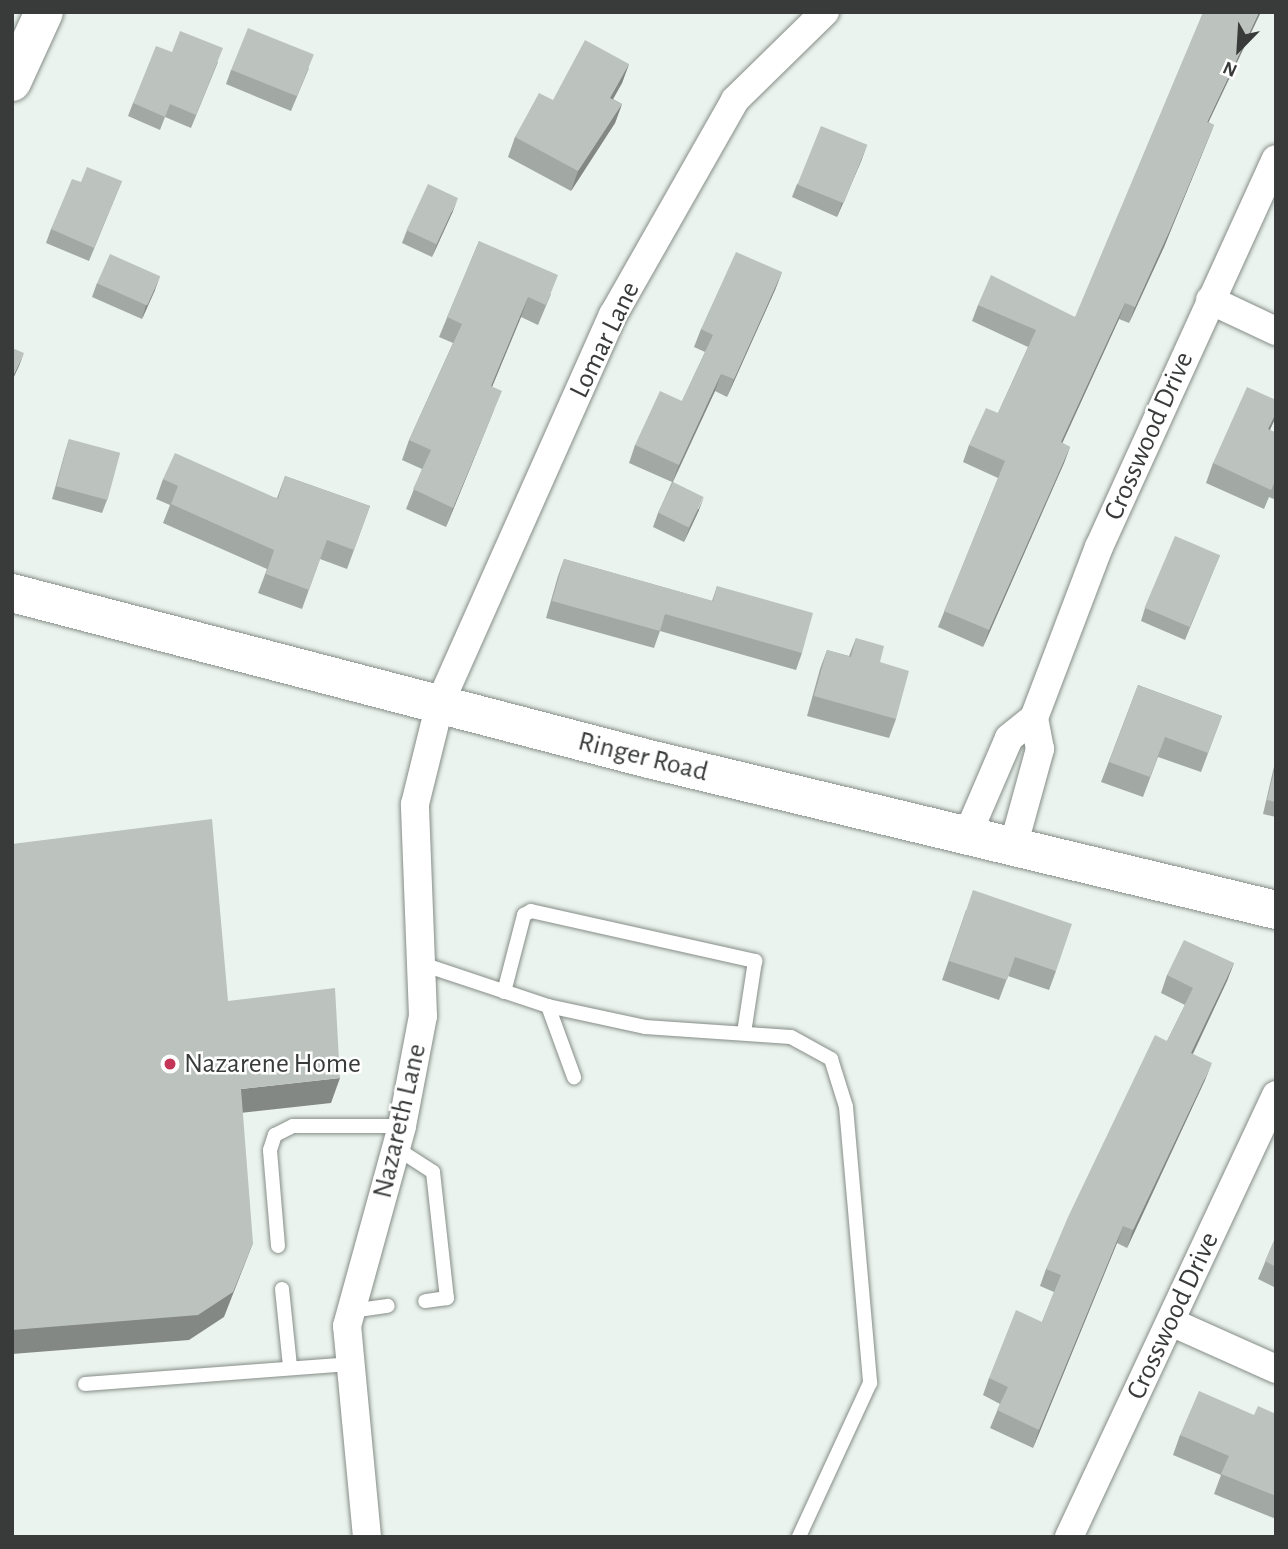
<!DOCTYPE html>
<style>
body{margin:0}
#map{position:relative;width:1288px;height:1549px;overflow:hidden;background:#ebf3ee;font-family:"Alegreya Sans",sans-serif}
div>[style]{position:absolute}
.roads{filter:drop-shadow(0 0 2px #868d88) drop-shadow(0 0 2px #868d88)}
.lane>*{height:14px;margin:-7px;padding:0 7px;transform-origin:7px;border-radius:7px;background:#fff}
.street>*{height:28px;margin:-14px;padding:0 14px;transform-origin:14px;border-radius:14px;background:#fff}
.secondary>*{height:38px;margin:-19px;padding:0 19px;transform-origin:19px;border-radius:19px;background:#fff}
.wall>*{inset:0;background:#a2a8a3}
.shaded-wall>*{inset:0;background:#848885}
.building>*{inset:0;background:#bcc3be;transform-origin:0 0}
.dots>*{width:19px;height:19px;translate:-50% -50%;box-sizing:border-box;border:4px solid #fff;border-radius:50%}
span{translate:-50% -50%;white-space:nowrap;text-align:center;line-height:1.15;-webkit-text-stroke:5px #fff;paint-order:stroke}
.street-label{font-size:28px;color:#383b39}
.poi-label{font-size:28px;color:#383b39}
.left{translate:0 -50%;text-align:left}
.frame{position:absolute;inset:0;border:14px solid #383b39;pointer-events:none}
.north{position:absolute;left:1204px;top:14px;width:70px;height:70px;-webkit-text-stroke:5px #fff;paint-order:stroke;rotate:204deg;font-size:19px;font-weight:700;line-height:28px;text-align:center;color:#383b39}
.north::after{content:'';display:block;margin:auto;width:24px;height:32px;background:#383b39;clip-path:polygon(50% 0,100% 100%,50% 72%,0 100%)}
</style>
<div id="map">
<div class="roads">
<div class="lane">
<div style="left:425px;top:965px;width:130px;rotate:18.4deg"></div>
<div style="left:548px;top:1006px;width:76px;rotate:69.9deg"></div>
<div style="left:504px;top:992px;width:80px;rotate:-75.4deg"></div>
<div style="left:524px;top:915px;width:8px;rotate:-30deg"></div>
<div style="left:531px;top:911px;width:230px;rotate:12.6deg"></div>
<div style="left:755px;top:961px;width:73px;rotate:98.7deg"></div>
<div style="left:548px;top:1006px;width:99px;rotate:12.2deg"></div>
<div style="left:645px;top:1027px;width:146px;rotate:3.9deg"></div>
<div style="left:791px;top:1037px;width:46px;rotate:28.8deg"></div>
<div style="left:831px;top:1059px;width:50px;rotate:72.6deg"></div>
<div style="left:846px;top:1107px;width:277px;rotate:85deg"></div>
<div style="left:870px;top:1383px;width:170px;rotate:114.8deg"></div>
<div style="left:396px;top:1148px;width:44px;rotate:33deg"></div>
<div style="left:433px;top:1172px;width:127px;rotate:83.7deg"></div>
<div style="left:447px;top:1298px;width:22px;rotate:172deg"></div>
<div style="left:278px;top:1246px;width:96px;rotate:-94.8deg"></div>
<div style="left:270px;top:1150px;width:16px;rotate:-72deg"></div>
<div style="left:275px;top:1135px;width:20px;rotate:-27deg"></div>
<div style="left:293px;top:1126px;width:109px"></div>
<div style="left:282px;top:1289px;width:78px;rotate:84.1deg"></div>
<div style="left:351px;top:1311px;width:37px;rotate:-8deg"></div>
<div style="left:85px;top:1384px;width:268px;rotate:-4.3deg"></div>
</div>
<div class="street">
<div style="left:1210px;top:300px;width:73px;rotate:25.2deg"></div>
<div style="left:966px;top:838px;width:109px;rotate:-66.7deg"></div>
<div style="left:1009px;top:738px;width:32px;rotate:-39deg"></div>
<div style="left:1034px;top:718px;width:183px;rotate:-69.2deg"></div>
<div style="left:1099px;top:547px;width:426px;rotate:-65.5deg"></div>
<div style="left:1013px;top:847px;width:102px;rotate:-74.6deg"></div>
<div style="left:1040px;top:749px;width:32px;rotate:-101deg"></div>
<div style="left:1171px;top:1322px;width:115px;rotate:24.1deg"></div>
<div style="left:367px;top:1537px;width:212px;rotate:-95.4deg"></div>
<div style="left:347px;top:1326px;width:207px;rotate:-74.6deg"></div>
<div style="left:402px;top:1126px;width:112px;rotate:-79.2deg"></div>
<div style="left:423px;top:1016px;width:212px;rotate:-92.2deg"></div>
<div style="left:415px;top:804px;width:104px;rotate:-76.1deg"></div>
<div style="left:440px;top:703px;width:425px;rotate:-66deg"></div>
<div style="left:613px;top:315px;width:247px;rotate:-60.4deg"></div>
<div style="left:735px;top:100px;width:126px;rotate:-44.4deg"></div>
<div style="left:1069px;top:1537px;width:488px;rotate:-64.9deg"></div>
</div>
<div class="secondary">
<div style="left:12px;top:82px;width:77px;rotate:-65.4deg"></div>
<div style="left:12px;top:593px;width:658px;rotate:14.61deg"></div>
<div style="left:649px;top:759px;width:645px;rotate:13.54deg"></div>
</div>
</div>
<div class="wall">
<div style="clip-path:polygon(172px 52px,218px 62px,191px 128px,165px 117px,160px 130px,128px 116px,133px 103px)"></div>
<div style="clip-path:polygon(629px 64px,622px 83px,613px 99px,622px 104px,615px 123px,571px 191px,508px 157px,515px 137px,553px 100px)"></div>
<div style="clip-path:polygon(309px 68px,291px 111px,226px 84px,231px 70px)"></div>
<div style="clip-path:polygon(1208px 122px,1214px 125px,1164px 247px,1129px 323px,1119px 319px,1062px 443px,1070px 447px,1064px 463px,983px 647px,938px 627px,998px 478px,963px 462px,969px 445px,998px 413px,1028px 347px,972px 321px,978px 305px,1075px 317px)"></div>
<div style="clip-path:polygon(862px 159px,837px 217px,792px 197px,797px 184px)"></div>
<div style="clip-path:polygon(122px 181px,89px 261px,46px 243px,51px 229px,81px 182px)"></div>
<div style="clip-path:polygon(453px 211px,432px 257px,402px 243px,407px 230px)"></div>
<div style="clip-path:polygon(479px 241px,551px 294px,538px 325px,521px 317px,492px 387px,494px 410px,446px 527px,406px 509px,422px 469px,402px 460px,409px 440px,453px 343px,439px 337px)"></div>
<div style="clip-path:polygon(782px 272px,775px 290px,727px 397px,715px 391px,673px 482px,699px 510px,684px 542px,653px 527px,658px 513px,672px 482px,629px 463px,635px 445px,682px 401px,705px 352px,694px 347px,701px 329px)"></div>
<div style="clip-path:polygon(97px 283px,155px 290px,142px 319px,92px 297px)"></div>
<div style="clip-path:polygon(1276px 400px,1276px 416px,1270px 430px,1276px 433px,1276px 500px,1269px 497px,1264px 509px,1206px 483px,1213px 463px)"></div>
<div style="clip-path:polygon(69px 439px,107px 500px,102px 513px,52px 499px,65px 452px)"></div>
<div style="clip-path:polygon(285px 476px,370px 506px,347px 569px,320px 559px,302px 609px,258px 593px,267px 569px,163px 523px,170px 505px,156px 499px,163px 479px,277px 498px)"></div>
<div style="clip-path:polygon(1220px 555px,1185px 640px,1141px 621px,1145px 608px)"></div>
<div style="clip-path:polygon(564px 559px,712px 601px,717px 586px,802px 653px,796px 670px,660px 631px,654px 648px,546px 618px,558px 576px)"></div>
<div style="clip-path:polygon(856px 638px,880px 662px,896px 719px,889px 738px,807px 716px,820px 669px,827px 650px,849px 656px)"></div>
<div style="clip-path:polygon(1138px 685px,1222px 716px,1201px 772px,1158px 757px,1143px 797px,1101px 782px)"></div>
<div style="clip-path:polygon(1276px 758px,1276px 817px,1263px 814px)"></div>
<div style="clip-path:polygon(966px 910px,1056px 971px,1049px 990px,1008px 976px,999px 1000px,942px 980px)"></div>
<div style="clip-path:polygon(1234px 963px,1227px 981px,1193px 1054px,1205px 1080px,1127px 1248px,1117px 1243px,1033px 1448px,990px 1428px,1000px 1404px,983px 1395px,989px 1378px,1042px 1322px,1054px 1292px,1040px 1286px,1046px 1269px,1167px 1041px,1185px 1005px,1161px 993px,1167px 975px)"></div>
<div style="clip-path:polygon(1276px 1236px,1276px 1288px,1258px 1279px)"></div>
<div style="clip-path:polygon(1276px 1414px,1276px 1519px,1214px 1494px,1221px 1475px,1173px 1455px,1180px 1435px,1254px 1415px)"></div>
</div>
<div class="shaded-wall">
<div style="clip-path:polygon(1259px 12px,1261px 12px,1201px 138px,1207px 122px)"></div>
<div style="clip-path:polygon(629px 64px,622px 83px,603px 117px,610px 98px)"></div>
<div style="clip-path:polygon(622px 104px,615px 123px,571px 191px,578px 171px)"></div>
<div style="clip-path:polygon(1214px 125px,1164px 247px,1129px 323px,1135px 307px)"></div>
<div style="clip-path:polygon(867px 145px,862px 159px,837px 217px,842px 203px)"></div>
<div style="clip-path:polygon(458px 198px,453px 211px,432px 257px,437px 244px)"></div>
<div style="clip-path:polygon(782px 272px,775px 290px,727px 397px,734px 379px)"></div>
<div style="clip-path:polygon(160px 276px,155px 290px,142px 319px,146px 305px)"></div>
<div style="clip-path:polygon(528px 297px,521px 317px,484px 406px,491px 386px)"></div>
<div style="clip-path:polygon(1125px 303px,1119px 319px,1055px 459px,1061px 442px)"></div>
<div style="clip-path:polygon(24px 353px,19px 366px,12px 381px,12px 378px)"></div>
<div style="clip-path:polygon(721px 374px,715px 391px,672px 483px,679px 465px)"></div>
<div style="clip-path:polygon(502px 391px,494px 410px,446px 527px,453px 508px)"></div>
<div style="clip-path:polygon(1276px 413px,1274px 421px,1261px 449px,1268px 429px)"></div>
<div style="clip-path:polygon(1070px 447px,1064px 463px,983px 647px,989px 630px)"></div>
<div style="clip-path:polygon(704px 497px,699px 510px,684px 542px,689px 529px)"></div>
<div style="clip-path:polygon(1234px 963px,1227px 981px,1185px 1070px,1191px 1053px)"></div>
<div style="clip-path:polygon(1212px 1063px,1205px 1080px,1127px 1248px,1133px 1230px)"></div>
<div style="clip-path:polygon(340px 1078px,331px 1103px,231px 1114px,241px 1089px)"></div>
<div style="clip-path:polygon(1123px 1226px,1117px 1243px,1033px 1448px,1039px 1430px)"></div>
<div style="clip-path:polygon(253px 1243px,224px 1317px,189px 1340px,12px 1354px,12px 1330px)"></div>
</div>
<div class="building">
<div style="clip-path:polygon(1203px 12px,1259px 12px,1207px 122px,1214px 125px,1170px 230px,1135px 307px,1125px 303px,1061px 442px,1070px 447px,989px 630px,944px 611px,1005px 461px,969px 445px,986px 408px,998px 413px,1036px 330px,978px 305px,991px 275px,1075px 317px)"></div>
<div style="left:248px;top:28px;width:71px;height:45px;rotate:22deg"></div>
<div style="clip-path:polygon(180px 31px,223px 48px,196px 115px,170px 104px,165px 117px,133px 103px,156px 46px,172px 52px)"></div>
<div style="clip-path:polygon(585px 40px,629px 64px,610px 98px,622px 104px,578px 171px,515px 137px,539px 93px,553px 100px)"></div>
<div style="left:821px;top:126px;width:50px;height:63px;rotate:22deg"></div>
<div style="clip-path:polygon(87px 167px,122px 181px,94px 248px,51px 229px,72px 179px,81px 182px)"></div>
<div style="left:428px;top:184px;width:33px;height:51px;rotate:25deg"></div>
<div style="clip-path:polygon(479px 241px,558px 275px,546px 305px,528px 297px,491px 386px,502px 391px,453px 508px,413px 489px,431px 450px,409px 440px,462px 324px,447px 317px)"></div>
<div style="clip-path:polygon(736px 252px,782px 272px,734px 379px,721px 374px,679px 465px,635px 445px,660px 391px,682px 401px,713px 335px,701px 329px)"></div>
<div style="left:110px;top:254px;width:55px;height:32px;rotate:24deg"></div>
<div style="clip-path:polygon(12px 348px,24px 353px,12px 378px)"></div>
<div style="clip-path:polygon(1247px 387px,1276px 400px,1276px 413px,1268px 429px,1276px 433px,1276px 479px,1271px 490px,1213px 463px)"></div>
<div style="left:69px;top:439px;width:53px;height:49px;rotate:15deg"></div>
<div style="clip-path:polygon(175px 453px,278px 499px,285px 476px,370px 506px,354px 550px,327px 540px,309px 590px,266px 574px,274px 550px,171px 504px,178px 486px,163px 479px)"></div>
<div style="left:673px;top:482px;width:34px;height:34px;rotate:26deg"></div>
<div style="left:1175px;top:536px;width:49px;height:78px;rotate:23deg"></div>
<div style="clip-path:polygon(564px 559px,713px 601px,717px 586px,813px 613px,802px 653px,665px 614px,660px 631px,552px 601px)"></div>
<div style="clip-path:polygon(856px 638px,884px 646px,880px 662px,909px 671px,896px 719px,814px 696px,827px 650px,851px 657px)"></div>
<div style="clip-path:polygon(1138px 685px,1222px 716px,1208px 753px,1165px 737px,1150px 777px,1109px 762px)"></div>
<div style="clip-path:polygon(1276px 763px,1276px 802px,1267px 800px)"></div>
<div style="clip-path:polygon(212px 819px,228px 1001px,335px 988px,340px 1078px,241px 1089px,253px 1243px,233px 1292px,198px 1315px,12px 1330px,12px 844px)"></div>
<div style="clip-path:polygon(973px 890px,1072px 924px,1056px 971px,1015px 957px,1007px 980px,949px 961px)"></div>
<div style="clip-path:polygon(1184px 940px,1234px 963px,1191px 1053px,1212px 1063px,1133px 1230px,1123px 1226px,1039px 1430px,997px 1410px,1008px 1387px,989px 1378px,1016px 1310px,1042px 1322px,1061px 1275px,1046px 1269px,1068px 1217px,1155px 1035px,1167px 1041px,1193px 988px,1167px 975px)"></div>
<div style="clip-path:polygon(1276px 1236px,1276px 1267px,1265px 1261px)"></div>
<div style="clip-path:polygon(1199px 1391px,1254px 1415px,1258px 1406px,1276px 1414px,1276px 1496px,1221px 1474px,1229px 1456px,1180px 1435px)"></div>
</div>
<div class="dots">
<div style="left:170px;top:1064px;background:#c53558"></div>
</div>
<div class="street-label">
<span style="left:605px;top:340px;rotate:-64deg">Lomar Lane</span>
<span style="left:1149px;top:436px;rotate:-66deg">Crosswood Drive</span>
<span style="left:643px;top:757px;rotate:14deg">Ringer Road</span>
<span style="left:400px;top:1121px;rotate:-77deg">Nazareth Lane</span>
<span style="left:1173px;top:1316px;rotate:-65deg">Crosswood Drive</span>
</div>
<div class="poi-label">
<span class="left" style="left:184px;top:1064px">Nazarene Home</span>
</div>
<div class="frame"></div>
<div class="north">N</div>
</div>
